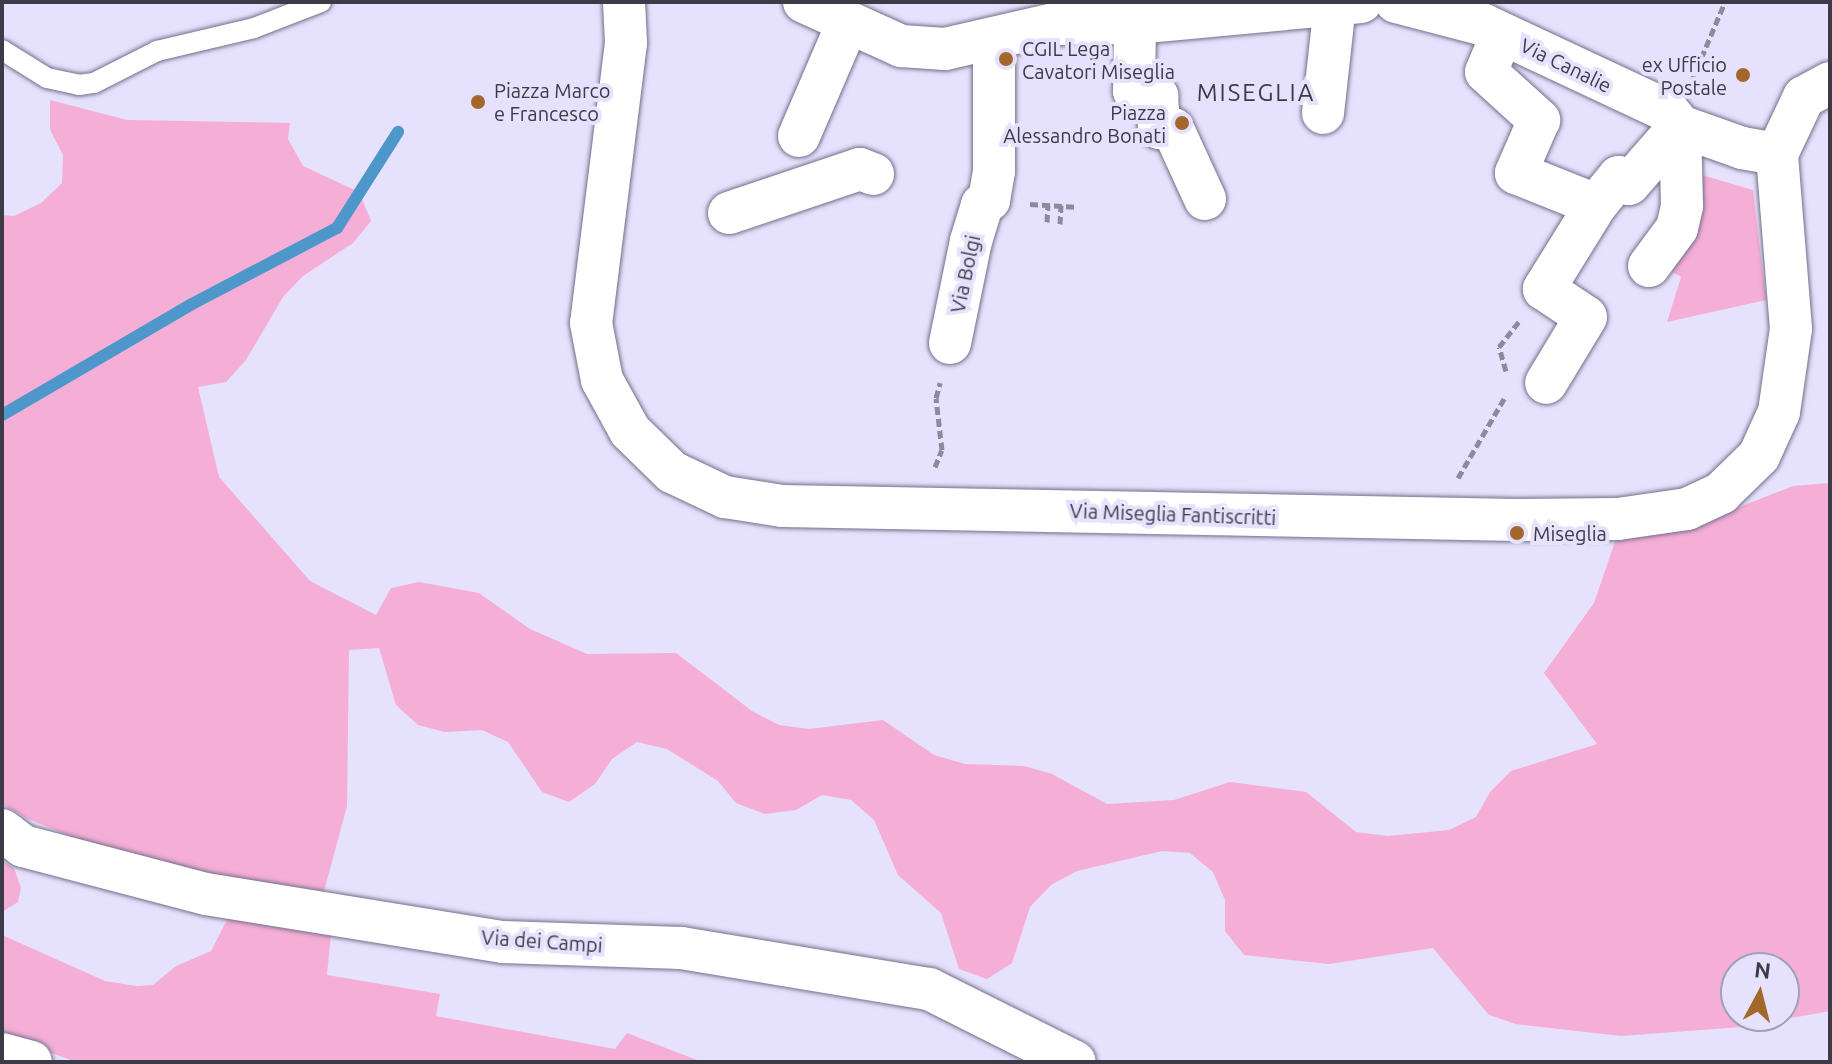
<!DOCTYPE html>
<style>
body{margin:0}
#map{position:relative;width:1832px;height:1064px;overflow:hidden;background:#e6e1fc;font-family:Ubuntu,sans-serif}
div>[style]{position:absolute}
.green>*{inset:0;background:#f5aed6}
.stream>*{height:12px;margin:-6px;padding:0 6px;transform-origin:6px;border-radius:6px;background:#4e97cb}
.path>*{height:5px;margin-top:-2.5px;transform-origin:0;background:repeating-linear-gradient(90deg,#8e8a9e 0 8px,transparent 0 12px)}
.roads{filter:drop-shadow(0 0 2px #746f8c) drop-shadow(0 0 2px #746f8c)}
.lane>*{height:20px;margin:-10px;padding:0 10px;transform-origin:10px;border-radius:10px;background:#fff}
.street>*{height:42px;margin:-21px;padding:0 21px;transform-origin:21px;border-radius:21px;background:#fff}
.dots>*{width:22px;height:22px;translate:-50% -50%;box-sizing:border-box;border:4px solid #e6e1fc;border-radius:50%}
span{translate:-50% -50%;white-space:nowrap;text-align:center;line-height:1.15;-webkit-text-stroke:8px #e6e1fc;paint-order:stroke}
.poi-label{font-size:20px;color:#3d3b48}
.left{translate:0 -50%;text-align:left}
.right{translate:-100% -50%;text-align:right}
.street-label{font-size:20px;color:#3d3b48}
.quarter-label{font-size:24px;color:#3d3b48;letter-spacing:2px}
.frame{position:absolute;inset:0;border:4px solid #3d3b48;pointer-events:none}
.north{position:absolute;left:1720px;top:952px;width:80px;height:80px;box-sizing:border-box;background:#e6e1fc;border:2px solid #a29fb4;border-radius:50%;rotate:7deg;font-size:22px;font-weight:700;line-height:32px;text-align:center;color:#3d3b48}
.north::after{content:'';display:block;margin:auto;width:28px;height:36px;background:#a4672b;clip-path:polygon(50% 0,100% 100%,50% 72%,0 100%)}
</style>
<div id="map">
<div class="green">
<div style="clip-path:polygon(evenodd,50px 100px,127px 120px,290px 123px,288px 139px,303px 166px,359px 192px,371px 221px,353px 243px,303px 276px,283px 297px,246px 360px,226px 382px,198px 387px,219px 477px,310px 581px,376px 615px,391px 588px,419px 582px,479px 593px,530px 629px,587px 654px,676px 653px,752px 711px,779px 725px,809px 729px,883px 720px,934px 755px,965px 764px,1024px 766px,1052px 774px,1107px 804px,1174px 800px,1230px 782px,1306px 792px,1356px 832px,1388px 836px,1449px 830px,1476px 817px,1490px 792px,1511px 771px,1597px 744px,1544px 673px,1594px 603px,1618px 533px,1714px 517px,1793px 486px,1830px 483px,1830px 1011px,1741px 1027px,1621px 1036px,1516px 1024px,1489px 1015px,1433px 948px,1329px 964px,1244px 955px,1225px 931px,1225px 900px,1213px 872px,1190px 853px,1162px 851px,1077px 871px,1051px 885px,1030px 907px,1012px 963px,987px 979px,959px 969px,941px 913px,898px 875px,874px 820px,851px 800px,822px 795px,796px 810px,765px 814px,736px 803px,718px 781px,667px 749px,637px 742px,612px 759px,595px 784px,569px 802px,542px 792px,508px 742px,482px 730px,445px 732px,418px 725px,396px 705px,379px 648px,349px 650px,347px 806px,323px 895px,176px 869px,102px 849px,26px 818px,2px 804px,2px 215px,14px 216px,41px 203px,62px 183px,63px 155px,50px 130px,50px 100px,1736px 968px,1784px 968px,1784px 1016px,1736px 1016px,1736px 968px)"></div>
<div style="clip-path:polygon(1685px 170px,1753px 190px,1766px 300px,1667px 322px,1681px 277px,1659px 264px)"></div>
<div style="clip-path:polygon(2px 861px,14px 868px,21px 888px,18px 902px,2px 912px)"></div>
<div style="clip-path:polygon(228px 918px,331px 934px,327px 975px,440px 994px,436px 1016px,615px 1049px,627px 1033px,702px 1062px,77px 1062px,2px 1036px,2px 935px,105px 981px,136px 986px,153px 985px,176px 966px,211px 951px)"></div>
</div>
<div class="stream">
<div style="left:2px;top:415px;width:220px;rotate:-30.3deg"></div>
<div style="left:192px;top:304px;width:164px;rotate:-27.7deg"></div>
<div style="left:337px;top:228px;width:114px;rotate:-57.6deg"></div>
</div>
<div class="path">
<div style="left:1692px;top:80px;width:85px;rotate:-67.1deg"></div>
<div style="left:1030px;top:204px;width:48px;rotate:3.6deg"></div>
<div style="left:1047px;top:222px;width:17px;rotate:-87deg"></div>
<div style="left:1060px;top:224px;width:19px;rotate:-87deg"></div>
<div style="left:1506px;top:371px;width:25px;rotate:-106deg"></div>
<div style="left:1499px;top:347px;width:33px;rotate:-52deg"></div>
<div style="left:935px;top:467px;width:18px;rotate:-68deg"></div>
<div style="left:942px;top:450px;width:52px;rotate:-96.6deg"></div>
<div style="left:936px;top:398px;width:16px;rotate:-75deg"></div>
<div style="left:1458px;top:478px;width:94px;rotate:-59.9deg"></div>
</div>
<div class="roads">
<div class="lane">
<div style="left:2px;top:50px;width:53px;rotate:31.9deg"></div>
<div style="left:47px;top:78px;width:33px;rotate:12deg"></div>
<div style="left:79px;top:85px;width:15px;rotate:-8deg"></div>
<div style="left:94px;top:83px;width:71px;rotate:-26.9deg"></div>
<div style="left:157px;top:51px;width:100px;rotate:-13.3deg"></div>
<div style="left:254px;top:28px;width:72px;rotate:-21.2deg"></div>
</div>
<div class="street">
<div style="left:624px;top:2px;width:41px;rotate:87.2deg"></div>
<div style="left:626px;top:43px;width:282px;rotate:97.1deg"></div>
<div style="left:591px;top:323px;width:58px;rotate:79.1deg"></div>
<div style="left:602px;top:380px;width:58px;rotate:61.2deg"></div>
<div style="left:630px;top:431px;width:59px;rotate:44.3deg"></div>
<div style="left:672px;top:472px;width:59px;rotate:25.3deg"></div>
<div style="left:725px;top:497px;width:58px;rotate:9deg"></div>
<div style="left:782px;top:506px;width:735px;rotate:1.09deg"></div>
<div style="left:1517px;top:520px;width:101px;rotate:-0.6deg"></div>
<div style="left:1618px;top:519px;width:70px;rotate:-8.2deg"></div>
<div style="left:1687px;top:509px;width:38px;rotate:-25deg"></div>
<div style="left:1721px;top:493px;width:53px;rotate:-44.2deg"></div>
<div style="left:1759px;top:456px;width:48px;rotate:-65.6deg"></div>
<div style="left:1779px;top:412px;width:84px;rotate:-81.8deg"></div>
<div style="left:1791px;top:329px;width:176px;rotate:-94.6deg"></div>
<div style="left:1777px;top:154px;width:63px;rotate:-64.7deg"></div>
<div style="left:1804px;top:97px;width:30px;rotate:-28deg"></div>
<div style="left:804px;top:2px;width:107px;rotate:24.4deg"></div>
<div style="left:901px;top:46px;width:44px;rotate:3.9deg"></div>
<div style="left:945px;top:49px;width:112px;rotate:-12.9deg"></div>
<div style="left:1054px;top:24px;width:81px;rotate:-0.7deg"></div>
<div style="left:1135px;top:23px;width:227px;rotate:-5.3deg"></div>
<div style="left:1396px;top:2px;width:91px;rotate:14.6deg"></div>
<div style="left:1484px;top:25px;width:203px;rotate:25.1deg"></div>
<div style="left:1668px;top:111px;width:19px;rotate:51deg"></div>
<div style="left:1680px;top:126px;width:66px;rotate:19.5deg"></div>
<div style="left:1742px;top:148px;width:36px;rotate:10deg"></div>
<div style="left:1135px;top:23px;width:68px;rotate:90.8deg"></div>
<div style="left:1134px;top:91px;width:24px;rotate:12deg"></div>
<div style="left:1157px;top:96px;width:32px;rotate:86deg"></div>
<div style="left:1159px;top:128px;width:14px;rotate:4deg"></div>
<div style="left:1173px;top:129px;width:77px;rotate:65.4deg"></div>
<div style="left:1502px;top:34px;width:41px;rotate:112.8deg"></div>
<div style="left:1486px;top:72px;width:72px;rotate:42.2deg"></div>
<div style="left:1539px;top:120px;width:58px;rotate:113.5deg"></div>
<div style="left:1516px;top:173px;width:86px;rotate:21.8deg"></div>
<div style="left:1596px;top:205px;width:99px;rotate:121.8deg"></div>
<div style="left:1544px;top:289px;width:50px;rotate:33.7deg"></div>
<div style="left:1586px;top:317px;width:77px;rotate:121.2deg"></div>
<div style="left:1323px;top:113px;width:109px;rotate:-83.7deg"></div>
<div style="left:799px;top:136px;width:124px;rotate:-66.7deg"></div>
<div style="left:1596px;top:205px;width:36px;rotate:-51deg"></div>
<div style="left:1619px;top:177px;width:12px;rotate:35deg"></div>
<div style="left:1629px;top:184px;width:77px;rotate:-48.7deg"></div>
<div style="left:729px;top:213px;width:138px;rotate:-18.6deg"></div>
<div style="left:860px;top:169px;width:14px;rotate:21deg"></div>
<div style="left:1649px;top:266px;width:47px;rotate:-53.6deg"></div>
<div style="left:1677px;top:228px;width:23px;rotate:-77deg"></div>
<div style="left:1682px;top:206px;width:80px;rotate:-91.4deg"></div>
<div style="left:950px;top:343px;width:104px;rotate:-78.4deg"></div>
<div style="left:971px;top:241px;width:38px;rotate:-73deg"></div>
<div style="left:982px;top:205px;width:9px;rotate:-36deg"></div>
<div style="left:989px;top:200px;width:29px;rotate:-80deg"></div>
<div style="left:994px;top:171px;width:131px;rotate:-90deg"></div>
<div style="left:2px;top:830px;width:26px;rotate:37deg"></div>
<div style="left:23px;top:846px;width:189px;rotate:14.7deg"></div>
<div style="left:206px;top:894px;width:301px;rotate:9.2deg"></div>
<div style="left:503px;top:942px;width:178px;rotate:1.9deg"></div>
<div style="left:681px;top:948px;width:251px;rotate:9.4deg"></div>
<div style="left:929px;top:989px;width:163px;rotate:26.6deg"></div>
<div style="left:2px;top:1054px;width:30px;rotate:15deg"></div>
</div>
</div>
<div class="dots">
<div style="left:1006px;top:59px;background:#a4672b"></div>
<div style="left:1743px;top:75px;background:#a4672b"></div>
<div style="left:478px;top:102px;background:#a4672b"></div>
<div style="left:1182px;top:123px;background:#a4672b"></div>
<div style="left:1517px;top:533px;background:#a4672b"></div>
</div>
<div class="poi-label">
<span class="left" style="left:1022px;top:60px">CGIL Lega<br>Cavatori Miseglia</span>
<span class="right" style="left:1727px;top:76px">ex Ufficio<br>Postale</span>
<span class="left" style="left:494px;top:102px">Piazza Marco<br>e Francesco</span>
<span class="right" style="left:1166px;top:124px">Piazza<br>Alessandro Bonati</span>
<span class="left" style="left:1533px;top:533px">Miseglia</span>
</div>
<div class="street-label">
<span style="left:1566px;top:65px;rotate:26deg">Via Canalie</span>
<span style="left:965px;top:274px;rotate:-78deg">Via Bolgi</span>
<span style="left:1173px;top:514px;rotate:2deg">Via Miseglia Fantiscritti</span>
<span style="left:542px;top:941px;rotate:4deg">Via dei Campi</span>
</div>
<div class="quarter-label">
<span style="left:1256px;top:93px">MISEGLIA</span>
</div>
<div class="frame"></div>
<div class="north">N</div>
</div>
